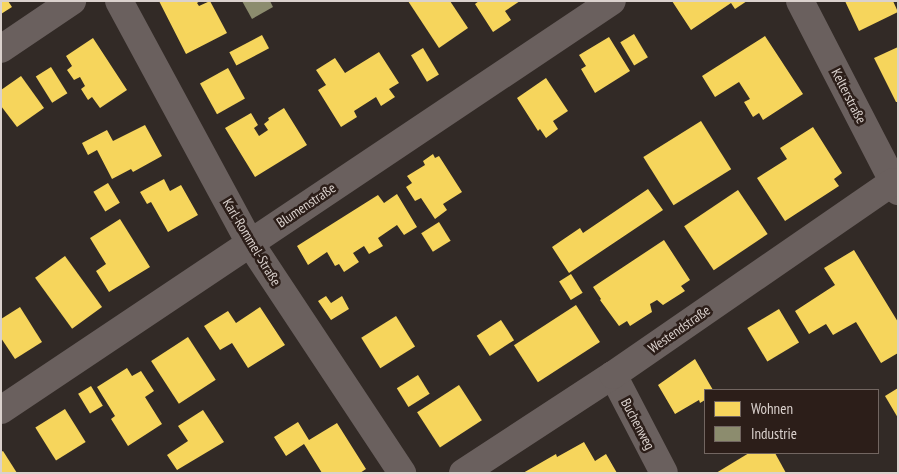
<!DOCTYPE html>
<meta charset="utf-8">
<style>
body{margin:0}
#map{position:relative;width:899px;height:474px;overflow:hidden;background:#322a26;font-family:"PT Sans Narrow",sans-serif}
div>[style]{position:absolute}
.homes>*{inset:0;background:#f6d55c;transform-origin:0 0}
.industry>*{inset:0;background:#8c8c6e}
.minor>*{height:28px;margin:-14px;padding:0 14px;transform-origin:14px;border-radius:14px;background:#6a605e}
span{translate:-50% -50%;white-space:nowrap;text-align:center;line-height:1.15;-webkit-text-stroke:5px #2c1e19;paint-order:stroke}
.street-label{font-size:14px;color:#dad1cd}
.frame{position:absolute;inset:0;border:2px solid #dad1cd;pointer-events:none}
.legend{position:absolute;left:704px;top:389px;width:175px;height:65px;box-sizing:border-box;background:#2c1e19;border:1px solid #726661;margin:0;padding:6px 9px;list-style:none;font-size:15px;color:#dad1cd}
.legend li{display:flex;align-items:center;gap:10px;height:25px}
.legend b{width:25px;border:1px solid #726661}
</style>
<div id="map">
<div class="homes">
<div style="clip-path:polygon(1px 1px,8px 1px,12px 7px,1px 14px)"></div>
<div style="clip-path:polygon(159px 1px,200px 1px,197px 3px,199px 6px,210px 1px,227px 33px,186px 54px)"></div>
<div style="clip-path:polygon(408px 1px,450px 1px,468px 28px,439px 48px)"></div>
<div style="clip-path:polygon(479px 1px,520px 1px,505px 11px,511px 20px,493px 32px,475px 4px)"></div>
<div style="clip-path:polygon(672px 1px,747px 1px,735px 9px,731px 3px,691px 30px)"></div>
<div style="clip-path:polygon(845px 1px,893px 1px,898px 12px,859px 31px)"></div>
<div style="left:634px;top:34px;width:27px;height:16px;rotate:59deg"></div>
<div style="left:262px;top:35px;width:15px;height:37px;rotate:62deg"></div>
<div style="clip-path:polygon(765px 36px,803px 94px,763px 120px,759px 113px,753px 117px,744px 102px,750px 99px,739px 82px,715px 97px,702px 76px)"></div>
<div style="clip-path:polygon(609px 37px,630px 71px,595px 93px,581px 69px,586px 66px,579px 55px)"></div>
<div style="clip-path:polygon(93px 38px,127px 90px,100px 108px,92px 97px,88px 100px,81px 89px,85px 86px,80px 77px,74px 80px,67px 70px,72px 66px,66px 56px)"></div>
<div style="clip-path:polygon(898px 47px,898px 102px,896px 102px,874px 58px)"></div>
<div style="left:423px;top:48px;width:31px;height:14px;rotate:59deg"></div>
<div style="clip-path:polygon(379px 52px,399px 83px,389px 89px,395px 97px,381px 106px,376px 97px,354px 111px,357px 117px,341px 127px,318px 90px,326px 85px,316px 70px,335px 58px,345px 73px)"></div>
<div style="left:51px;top:67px;width:31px;height:18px;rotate:58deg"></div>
<div style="left:228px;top:68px;width:35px;height:32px;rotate:61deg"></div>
<div style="clip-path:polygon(21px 76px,44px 108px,17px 127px,1px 106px,1px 90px)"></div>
<div style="clip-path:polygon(546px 78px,568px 111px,553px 121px,558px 129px,546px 138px,540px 129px,538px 131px,517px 98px)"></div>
<div style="clip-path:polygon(284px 108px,307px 145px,255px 177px,225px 128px,251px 113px,258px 125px,254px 128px,259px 136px,268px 130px,264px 124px,269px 120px,268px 118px)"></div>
<div style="left:701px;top:121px;width:57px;height:68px;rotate:58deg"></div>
<div style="clip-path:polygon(145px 125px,162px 156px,133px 172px,131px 169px,112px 179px,97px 150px,88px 155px,82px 143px,107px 130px,113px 141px)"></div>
<div style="clip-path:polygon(813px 127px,842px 173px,834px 179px,839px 186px,785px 221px,757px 178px,787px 159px,780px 148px)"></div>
<div style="clip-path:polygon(433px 154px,435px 158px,439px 156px,462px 192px,443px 204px,447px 210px,435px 219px,421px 198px,415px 201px,406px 187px,412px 183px,407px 176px,425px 165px,423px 161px)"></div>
<div style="clip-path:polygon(164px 179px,170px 191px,181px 185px,198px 215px,168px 232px,151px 202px,147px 204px,140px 192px)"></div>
<div style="left:108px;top:183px;width:23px;height:17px;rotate:59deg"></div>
<div style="clip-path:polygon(648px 189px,663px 210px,569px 273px,552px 247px,580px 228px,583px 233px)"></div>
<div style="left:738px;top:190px;width:53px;height:65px;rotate:56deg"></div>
<div style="clip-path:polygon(397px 194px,417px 227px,404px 235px,397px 225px,378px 238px,383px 246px,369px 254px,364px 246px,353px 253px,359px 262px,344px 272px,339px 264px,335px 266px,327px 252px,308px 265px,297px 246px,378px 195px,384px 203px)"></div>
<div style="clip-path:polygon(120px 219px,150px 267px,109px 292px,96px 271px,106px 264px,90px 238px)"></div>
<div style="left:439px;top:222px;width:22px;height:21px;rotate:58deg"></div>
<div style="clip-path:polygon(664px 240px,690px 280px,681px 286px,685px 291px,663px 305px,657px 300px,650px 304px,652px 312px,630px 326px,627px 321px,619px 326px,600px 300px,601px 299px,593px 287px)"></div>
<div style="clip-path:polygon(854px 250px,898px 322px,898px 353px,881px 363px,856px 322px,833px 335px,826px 324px,809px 334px,795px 311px,835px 285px,824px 268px)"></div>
<div style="left:65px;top:256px;width:63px;height:37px;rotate:54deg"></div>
<div style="left:571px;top:274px;width:22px;height:14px;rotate:58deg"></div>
<div style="clip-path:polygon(326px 296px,331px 303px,342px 296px,349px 309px,331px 320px,318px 301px)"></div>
<div style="left:576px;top:305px;width:44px;height:74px;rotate:57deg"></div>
<div style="clip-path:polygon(20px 307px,42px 342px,15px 359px,1px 338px,1px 319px)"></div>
<div style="clip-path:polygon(260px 307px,285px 345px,248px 368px,232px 343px,220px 350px,204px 326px,228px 311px,236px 323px)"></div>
<div style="left:779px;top:309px;width:39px;height:37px;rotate:59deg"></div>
<div style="left:396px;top:316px;width:36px;height:41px;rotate:58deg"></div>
<div style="left:501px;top:320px;width:24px;height:29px;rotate:57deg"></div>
<div style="left:188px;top:337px;width:51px;height:44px;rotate:57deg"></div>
<div style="clip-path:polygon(695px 359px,713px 390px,705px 390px,705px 400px,700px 403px,699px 400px,675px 414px,658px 385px)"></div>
<div style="clip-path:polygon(127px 368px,132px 376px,141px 371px,154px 391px,145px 397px,162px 424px,128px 446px,111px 419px,115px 416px,97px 387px)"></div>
<div style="left:418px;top:375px;width:22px;height:25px;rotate:58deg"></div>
<div style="left:459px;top:385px;width:42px;height:50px;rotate:57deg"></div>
<div style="left:91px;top:386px;width:23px;height:15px;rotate:59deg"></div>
<div style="clip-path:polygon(898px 388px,898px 418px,885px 396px)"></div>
<div style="left:65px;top:409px;width:39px;height:35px;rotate:58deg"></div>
<div style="clip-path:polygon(203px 410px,224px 442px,177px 470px,167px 455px,188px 441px,178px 426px)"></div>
<div style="clip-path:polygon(298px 422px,309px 440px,337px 423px,366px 469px,360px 473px,322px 473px,304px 444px,286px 456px,274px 437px)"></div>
<div style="clip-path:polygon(584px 442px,595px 461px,606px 454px,617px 473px,523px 473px,556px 454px,557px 457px)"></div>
<div style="clip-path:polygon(3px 451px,17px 473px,1px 473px,1px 452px)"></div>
<div style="clip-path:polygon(749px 453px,775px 453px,786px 473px,716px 473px)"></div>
</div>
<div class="industry">
<div style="clip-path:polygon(242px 1px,270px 1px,273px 7px,252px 19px)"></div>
</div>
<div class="minor">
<div style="left:119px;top:1px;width:275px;rotate:61.6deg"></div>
<div style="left:250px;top:243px;width:276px;rotate:56.5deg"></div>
<div style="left:800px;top:1px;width:214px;rotate:62.7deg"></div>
<div style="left:1px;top:49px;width:86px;rotate:-34.1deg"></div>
<div style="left:613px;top:375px;width:110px;rotate:62.5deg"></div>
<div style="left:1px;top:410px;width:735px;rotate:-33.8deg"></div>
<div style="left:463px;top:473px;width:179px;rotate:-33.2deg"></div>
<div style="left:613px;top:375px;width:340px;rotate:-34.6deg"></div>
</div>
<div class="street-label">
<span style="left:849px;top:96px;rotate:63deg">Kelterstraße</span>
<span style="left:306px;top:205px;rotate:-34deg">Blumenstraße</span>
<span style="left:252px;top:242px;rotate:59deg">Karl-Rommel-Straße</span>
<span style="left:679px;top:329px;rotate:-35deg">Westendstraße</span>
<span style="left:638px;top:424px;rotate:62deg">Buchenweg</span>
</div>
<div class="frame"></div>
<ul class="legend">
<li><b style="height:14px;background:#f6d55c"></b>Wohnen</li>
<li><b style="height:14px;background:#8c8c6e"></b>Industrie</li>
</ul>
</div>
